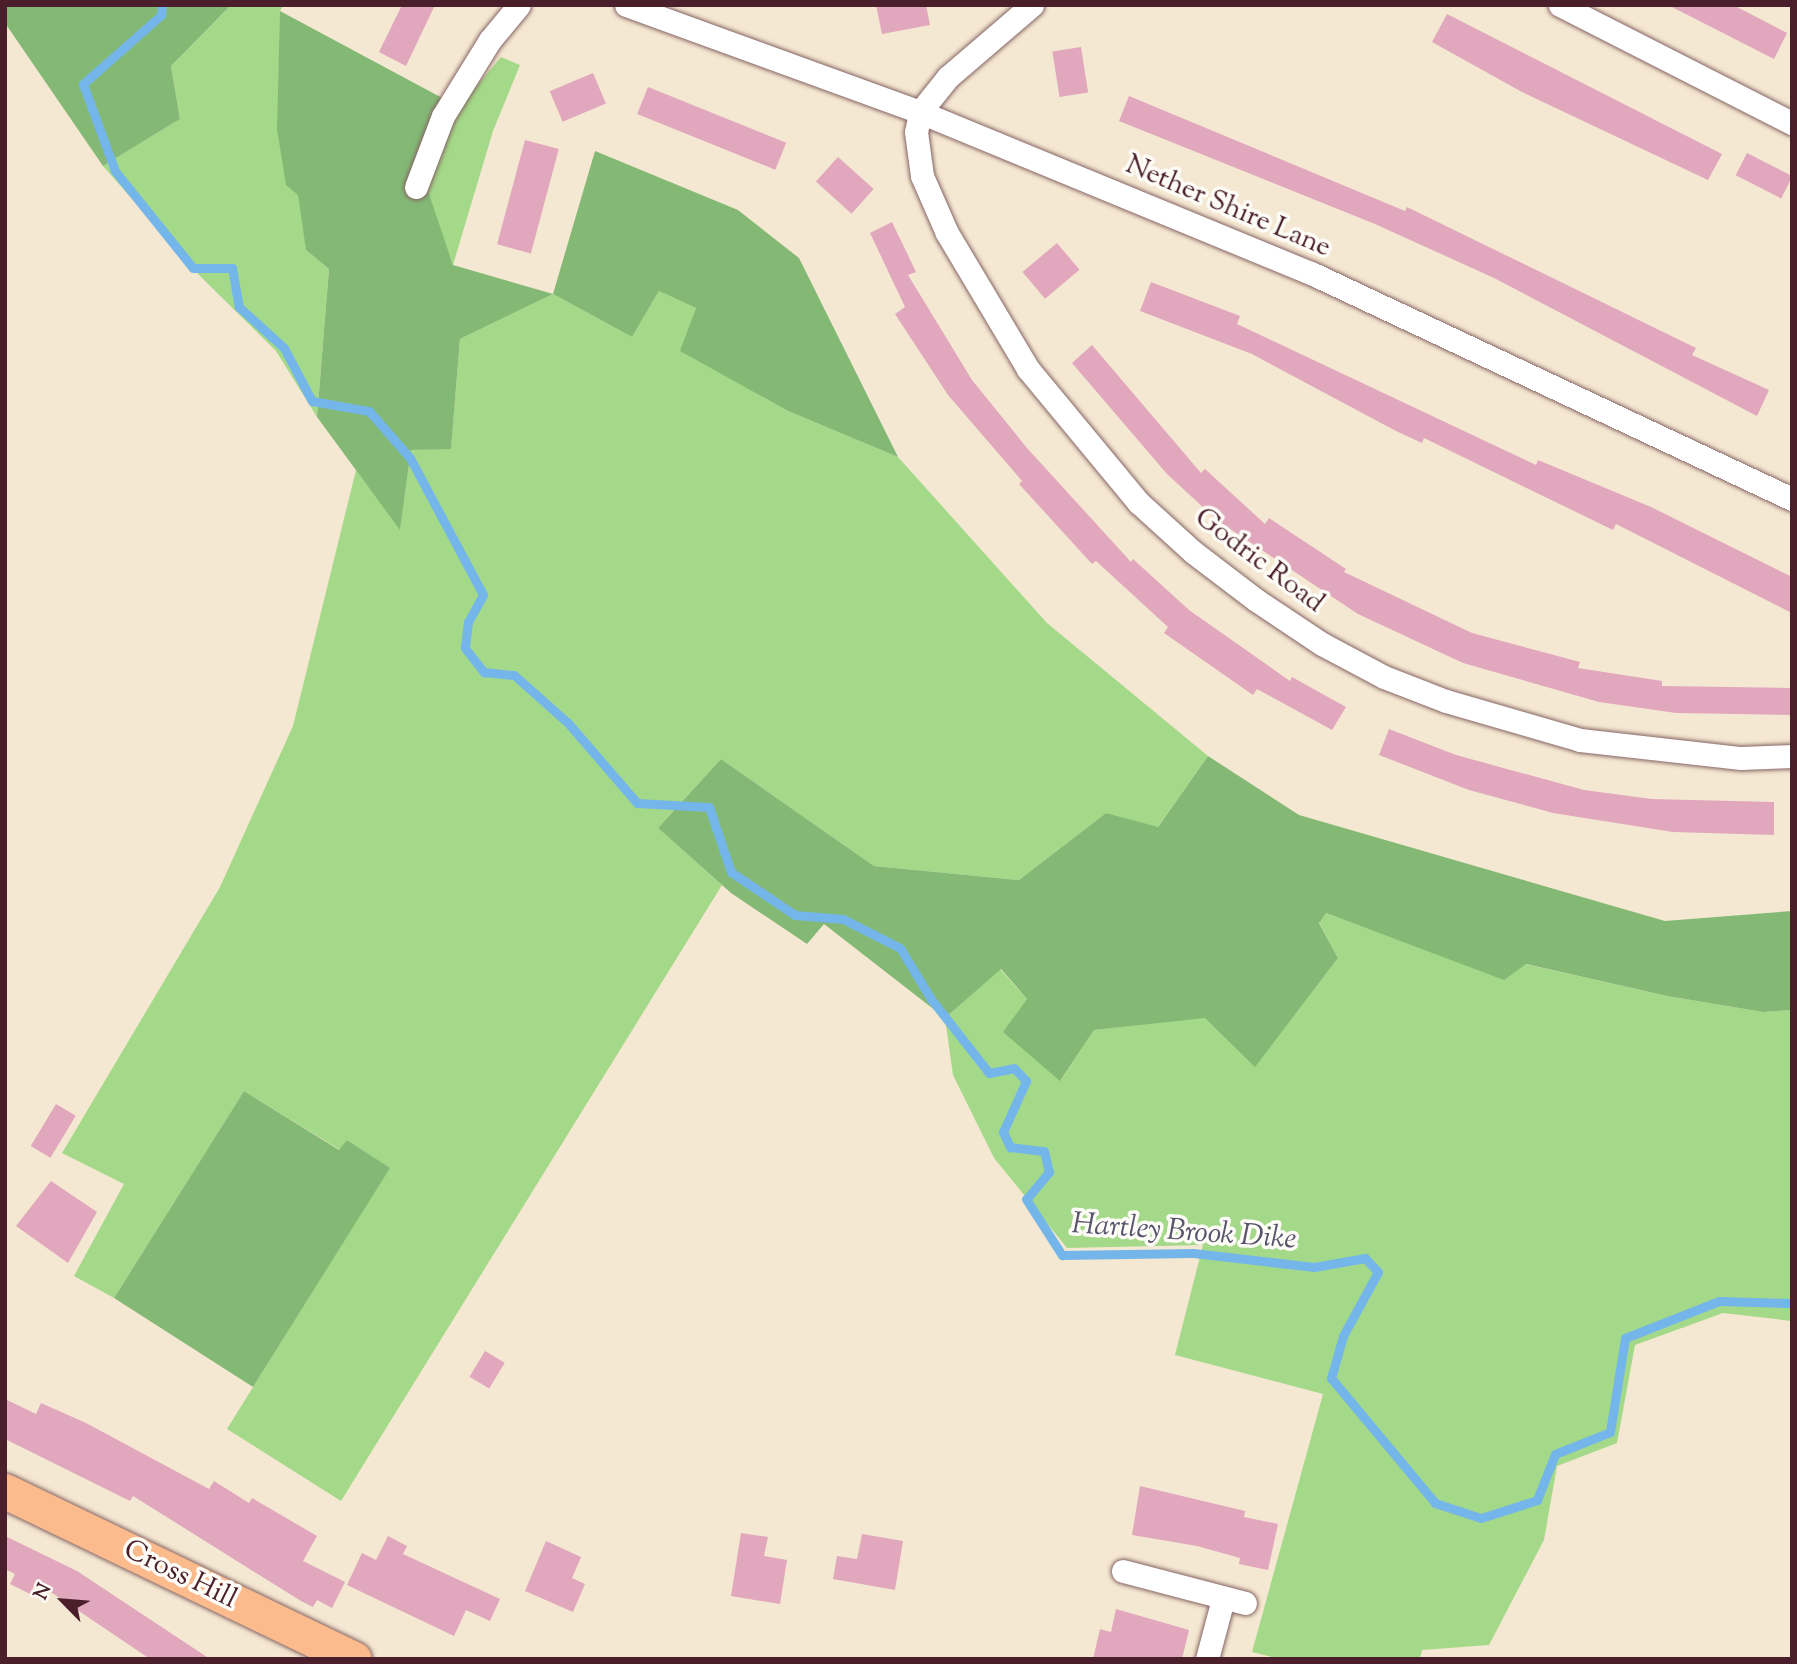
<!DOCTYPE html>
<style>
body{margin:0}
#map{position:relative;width:1797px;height:1664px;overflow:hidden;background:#f5e8d2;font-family:"Sorts Mill Goudy",serif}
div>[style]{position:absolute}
.green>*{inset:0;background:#a4d989}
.forest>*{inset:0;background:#83b975}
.stream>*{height:9px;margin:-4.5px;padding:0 4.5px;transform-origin:4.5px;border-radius:4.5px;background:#74b6e9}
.building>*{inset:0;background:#e0a7bd;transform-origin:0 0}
.roads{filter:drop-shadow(0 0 2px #866565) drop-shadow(0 0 2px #866565)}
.street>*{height:23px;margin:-11.5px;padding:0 11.5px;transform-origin:11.5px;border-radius:11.5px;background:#fff}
.primary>*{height:35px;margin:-17.5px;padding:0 17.5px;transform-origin:17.5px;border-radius:17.5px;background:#fbbb8c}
span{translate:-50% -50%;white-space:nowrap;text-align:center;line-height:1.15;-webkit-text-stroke:7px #fdfcf7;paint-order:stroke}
.street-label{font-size:28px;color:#4a1f2b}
.water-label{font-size:30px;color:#59546e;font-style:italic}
.frame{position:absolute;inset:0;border:7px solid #4a1f2b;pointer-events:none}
.north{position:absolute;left:28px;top:1566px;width:70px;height:70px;-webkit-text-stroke:5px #fdfcf7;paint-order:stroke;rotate:295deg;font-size:19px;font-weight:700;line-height:28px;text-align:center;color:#4a1f2b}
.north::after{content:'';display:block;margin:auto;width:24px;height:32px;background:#4a1f2b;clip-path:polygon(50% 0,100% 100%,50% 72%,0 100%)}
</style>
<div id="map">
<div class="green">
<div style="clip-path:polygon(231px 5px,283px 5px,280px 11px,306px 250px,329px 269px,317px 417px,276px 351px,199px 275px,103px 166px,180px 119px,171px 66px)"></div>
<div style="clip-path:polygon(501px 57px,520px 65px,493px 131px,453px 265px,427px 191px,459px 107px)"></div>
<div style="clip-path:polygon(659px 291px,696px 308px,681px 351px,788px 411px,898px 457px,1047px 623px,1208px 756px,1157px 828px,1106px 813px,1019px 880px,874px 866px,721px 759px,658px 828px,722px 885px,341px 1501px,227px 1429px,389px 1168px,347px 1140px,340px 1150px,244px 1091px,114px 1298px,74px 1276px,124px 1184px,62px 1153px,220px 887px,293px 726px,356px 470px,400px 529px,411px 450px,451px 448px,460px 339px,553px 294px,632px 337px)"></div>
<div style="clip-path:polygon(1326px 913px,1504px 979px,1525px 964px,1667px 996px,1763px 1012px,1792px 1010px,1792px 1321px,1723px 1313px,1635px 1345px,1617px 1443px,1557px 1466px,1544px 1540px,1489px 1645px,1422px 1650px,1420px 1659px,1280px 1659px,1252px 1652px,1323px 1394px,1175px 1355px,1203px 1245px,1067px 1248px,994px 1158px,953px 1075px,945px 1018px,1000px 969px,1027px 999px,1061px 1080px,1094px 1030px,1206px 1017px,1255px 1066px,1338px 958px,1319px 922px)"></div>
</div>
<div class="forest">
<div style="clip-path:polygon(5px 5px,231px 5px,171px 66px,180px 119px,103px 166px,5px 23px)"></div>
<div style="clip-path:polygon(280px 11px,459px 107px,428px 191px,453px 265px,553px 294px,595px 151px,738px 210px,799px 258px,898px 457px,788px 411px,680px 351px,696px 308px,659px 291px,632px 337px,553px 294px,460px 339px,451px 449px,411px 450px,400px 530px,317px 417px,329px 269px,306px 250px,298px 195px,286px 185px,277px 129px)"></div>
<div style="clip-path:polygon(1208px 756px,1299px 815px,1665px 921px,1792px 911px,1792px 1010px,1763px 1012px,1667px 996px,1526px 964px,1504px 980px,1326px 913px,1319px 923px,1338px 958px,1255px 1067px,1205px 1018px,1094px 1030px,1060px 1081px,1003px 1032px,1027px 999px,1001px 969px,945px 1018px,824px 924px,807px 944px,731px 893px,658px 828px,721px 759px,874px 866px,1019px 880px,1106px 813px,1158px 827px)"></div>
<div style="clip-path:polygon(244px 1091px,339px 1150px,347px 1140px,390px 1168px,253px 1387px,114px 1298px)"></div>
</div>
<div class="stream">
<div style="left:162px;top:5px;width:10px;rotate:96deg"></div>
<div style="left:161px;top:15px;width:104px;rotate:138.5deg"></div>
<div style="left:83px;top:84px;width:93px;rotate:69.8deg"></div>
<div style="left:115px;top:171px;width:124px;rotate:51.2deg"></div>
<div style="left:193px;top:268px;width:39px"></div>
<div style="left:232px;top:268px;width:40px;rotate:80deg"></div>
<div style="left:239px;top:307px;width:61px;rotate:42.3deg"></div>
<div style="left:284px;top:348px;width:60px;rotate:62.2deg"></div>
<div style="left:312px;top:401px;width:58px;rotate:10deg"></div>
<div style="left:369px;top:411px;width:62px;rotate:48.9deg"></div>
<div style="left:410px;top:458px;width:155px;rotate:61.9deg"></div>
<div style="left:483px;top:595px;width:31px;rotate:119deg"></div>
<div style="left:468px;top:622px;width:26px;rotate:97deg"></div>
<div style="left:465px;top:648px;width:31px;rotate:52deg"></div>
<div style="left:484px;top:672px;width:30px;rotate:6deg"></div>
<div style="left:514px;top:675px;width:72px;rotate:41.6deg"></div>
<div style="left:568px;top:723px;width:106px;rotate:49.2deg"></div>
<div style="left:637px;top:803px;width:72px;rotate:3.2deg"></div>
<div style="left:709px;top:807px;width:69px;rotate:71.3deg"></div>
<div style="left:731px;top:872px;width:77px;rotate:33.9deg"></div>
<div style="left:795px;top:915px;width:48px;rotate:4.8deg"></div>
<div style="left:843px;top:919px;width:64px;rotate:27deg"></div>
<div style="left:900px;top:948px;width:60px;rotate:58.7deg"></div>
<div style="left:931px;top:999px;width:94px;rotate:51.9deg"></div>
<div style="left:989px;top:1073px;width:25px;rotate:-11deg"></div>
<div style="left:1014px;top:1068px;width:18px;rotate:47deg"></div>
<div style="left:1026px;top:1081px;width:56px;rotate:114.3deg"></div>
<div style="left:1003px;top:1132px;width:17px;rotate:65deg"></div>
<div style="left:1010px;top:1147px;width:34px;rotate:7deg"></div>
<div style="left:1044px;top:1151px;width:22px;rotate:77deg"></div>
<div style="left:1049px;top:1172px;width:35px;rotate:130deg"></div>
<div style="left:1026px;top:1199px;width:67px;rotate:57.3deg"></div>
<div style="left:1062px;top:1255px;width:131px;rotate:-0.9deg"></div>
<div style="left:1193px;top:1253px;width:122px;rotate:6.6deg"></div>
<div style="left:1314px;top:1267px;width:52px;rotate:-10deg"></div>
<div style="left:1365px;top:1258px;width:19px;rotate:47deg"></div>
<div style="left:1378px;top:1272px;width:73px;rotate:118.7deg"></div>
<div style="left:1343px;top:1336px;width:44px;rotate:105.9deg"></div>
<div style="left:1331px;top:1378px;width:163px;rotate:50.2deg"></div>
<div style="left:1435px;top:1503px;width:48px;rotate:18.1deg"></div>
<div style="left:1481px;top:1518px;width:59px;rotate:-17.8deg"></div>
<div style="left:1537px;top:1500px;width:49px;rotate:-68.6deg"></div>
<div style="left:1555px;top:1454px;width:59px;rotate:-21.8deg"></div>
<div style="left:1610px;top:1432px;width:95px;rotate:-80.9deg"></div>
<div style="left:1625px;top:1338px;width:101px;rotate:-21.5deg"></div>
<div style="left:1719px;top:1301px;width:73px;rotate:1.6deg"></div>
</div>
<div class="building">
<div style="clip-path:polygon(402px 5px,435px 5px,406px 66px,379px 52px)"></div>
<div style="clip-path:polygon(876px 5px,926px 5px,930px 25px,882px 34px)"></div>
<div style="clip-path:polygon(1668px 5px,1733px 5px,1787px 33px,1774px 59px)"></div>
<div style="clip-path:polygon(1447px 14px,1722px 154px,1708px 180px,1522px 92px,1432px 42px)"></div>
<div style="left:1081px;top:47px;width:46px;height:29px;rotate:81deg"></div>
<div style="left:593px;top:73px;width:33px;height:47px;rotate:67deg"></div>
<div style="left:648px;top:87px;width:149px;height:29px;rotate:22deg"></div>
<div style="clip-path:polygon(1129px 96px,1405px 211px,1407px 207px,1696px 348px,1692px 355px,1769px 390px,1757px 416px,1494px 278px,1375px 224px,1119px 121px)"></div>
<div style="left:525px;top:140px;width:35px;height:108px;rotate:15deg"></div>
<div style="left:1747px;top:153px;width:51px;height:25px;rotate:27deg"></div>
<div style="left:838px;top:157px;width:48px;height:33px;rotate:42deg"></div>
<div style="clip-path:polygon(892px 222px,916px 272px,908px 275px,972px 380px,1027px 448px,1131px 562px,1133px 559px,1189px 610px,1290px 681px,1292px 677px,1346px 707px,1332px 730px,1257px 689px,1253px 695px,1164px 633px,1168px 627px,1096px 561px,1092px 564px,1019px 484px,1022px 481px,948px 395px,895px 314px,905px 307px,870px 233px)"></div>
<div style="left:1057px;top:243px;width:35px;height:45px;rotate:50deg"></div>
<div style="clip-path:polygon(1151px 282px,1240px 316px,1237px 324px,1536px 465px,1538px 460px,1651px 507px,1792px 577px,1792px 613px,1616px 524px,1613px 530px,1424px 438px,1422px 443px,1396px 431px,1252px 354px,1140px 311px)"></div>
<div style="clip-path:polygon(1092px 345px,1201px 473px,1205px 469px,1265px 524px,1269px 518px,1346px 569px,1344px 572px,1472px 633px,1580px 662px,1578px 668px,1662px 681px,1662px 686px,1792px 688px,1792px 715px,1676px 713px,1599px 702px,1463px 663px,1358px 614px,1218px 521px,1167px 474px,1072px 363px)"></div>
<div style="clip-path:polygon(1389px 729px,1456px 755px,1584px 790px,1652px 799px,1774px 802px,1774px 835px,1673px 832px,1553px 813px,1469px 790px,1379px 755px)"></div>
<div style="left:56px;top:1104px;width:23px;height:49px;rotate:31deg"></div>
<div style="clip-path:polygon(51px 1181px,97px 1212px,68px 1263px,16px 1226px)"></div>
<div style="left:485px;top:1351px;width:23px;height:30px;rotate:31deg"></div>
<div style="clip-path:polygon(5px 1399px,36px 1414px,41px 1403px,86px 1423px,209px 1489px,214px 1481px,249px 1503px,252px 1498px,317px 1536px,303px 1561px,345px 1582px,332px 1608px,317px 1600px,313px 1607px,301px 1601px,133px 1496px,130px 1501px,5px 1439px)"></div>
<div style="clip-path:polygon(1140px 1486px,1245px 1511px,1244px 1517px,1278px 1524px,1268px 1570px,1239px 1564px,1240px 1558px,1197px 1546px,1132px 1535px)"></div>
<div style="clip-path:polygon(741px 1533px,768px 1537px,764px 1556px,787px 1560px,780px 1604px,731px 1596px)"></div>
<div style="clip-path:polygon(862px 1534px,903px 1541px,895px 1590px,833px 1579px,837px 1556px,857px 1559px)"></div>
<div style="clip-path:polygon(5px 1536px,77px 1571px,210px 1659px,150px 1659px,36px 1582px,30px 1594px,10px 1584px,15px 1574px,5px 1569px)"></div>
<div style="clip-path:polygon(388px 1536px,407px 1546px,403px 1554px,500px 1599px,490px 1621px,466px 1610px,454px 1636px,347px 1585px,362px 1553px,376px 1560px)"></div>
<div style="clip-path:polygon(546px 1541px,581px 1557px,572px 1578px,585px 1584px,573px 1612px,525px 1591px)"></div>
<div style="clip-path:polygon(1116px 1609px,1189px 1630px,1182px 1659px,1093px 1659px,1100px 1629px,1111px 1632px)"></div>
</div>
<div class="roads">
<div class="street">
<div style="left:626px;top:5px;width:313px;rotate:20deg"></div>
<div style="left:920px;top:112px;width:423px;rotate:22.4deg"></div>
<div style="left:1311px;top:273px;width:531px;rotate:25.17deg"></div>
<div style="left:1032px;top:5px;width:111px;rotate:139.4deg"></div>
<div style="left:948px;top:77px;width:45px;rotate:128.7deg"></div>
<div style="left:920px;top:112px;width:20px;rotate:101deg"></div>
<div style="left:916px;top:132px;width:44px;rotate:82.2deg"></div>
<div style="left:922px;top:176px;width:62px;rotate:66.3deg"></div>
<div style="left:947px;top:233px;width:158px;rotate:59.2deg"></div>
<div style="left:1028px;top:369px;width:173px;rotate:50.4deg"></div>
<div style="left:1138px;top:502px;width:74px;rotate:42.3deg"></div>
<div style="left:1193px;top:552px;width:79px;rotate:37.3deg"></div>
<div style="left:1256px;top:600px;width:79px;rotate:33.7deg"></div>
<div style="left:1322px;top:644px;width:70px;rotate:28deg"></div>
<div style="left:1384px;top:677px;width:66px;rotate:21.2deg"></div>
<div style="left:1446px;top:701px;width:140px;rotate:16.2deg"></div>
<div style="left:1580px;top:740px;width:162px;rotate:6.4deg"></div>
<div style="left:1741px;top:758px;width:51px;rotate:-2.2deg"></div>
<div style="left:1560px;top:5px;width:260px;rotate:27deg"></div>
<div style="left:416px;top:187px;width:76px;rotate:-69.2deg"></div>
<div style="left:443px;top:116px;width:89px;rotate:-58.3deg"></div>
<div style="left:490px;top:40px;width:45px;rotate:-50.4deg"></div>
<div style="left:1123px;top:1571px;width:126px;rotate:14.7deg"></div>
<div style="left:1207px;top:1659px;width:62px;rotate:-75.1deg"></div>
</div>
<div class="primary">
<div style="left:5px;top:1491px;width:387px;rotate:25.7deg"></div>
</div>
</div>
<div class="street-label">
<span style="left:1228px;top:207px;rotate:23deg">Nether Shire Lane</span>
<span style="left:1259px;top:561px;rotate:37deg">Godric Road</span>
<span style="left:180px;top:1575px;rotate:26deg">Cross Hill</span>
</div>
<div class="water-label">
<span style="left:1184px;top:1233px;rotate:4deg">Hartley Brook Dike</span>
</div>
<div class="frame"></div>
<div class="north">N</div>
</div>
